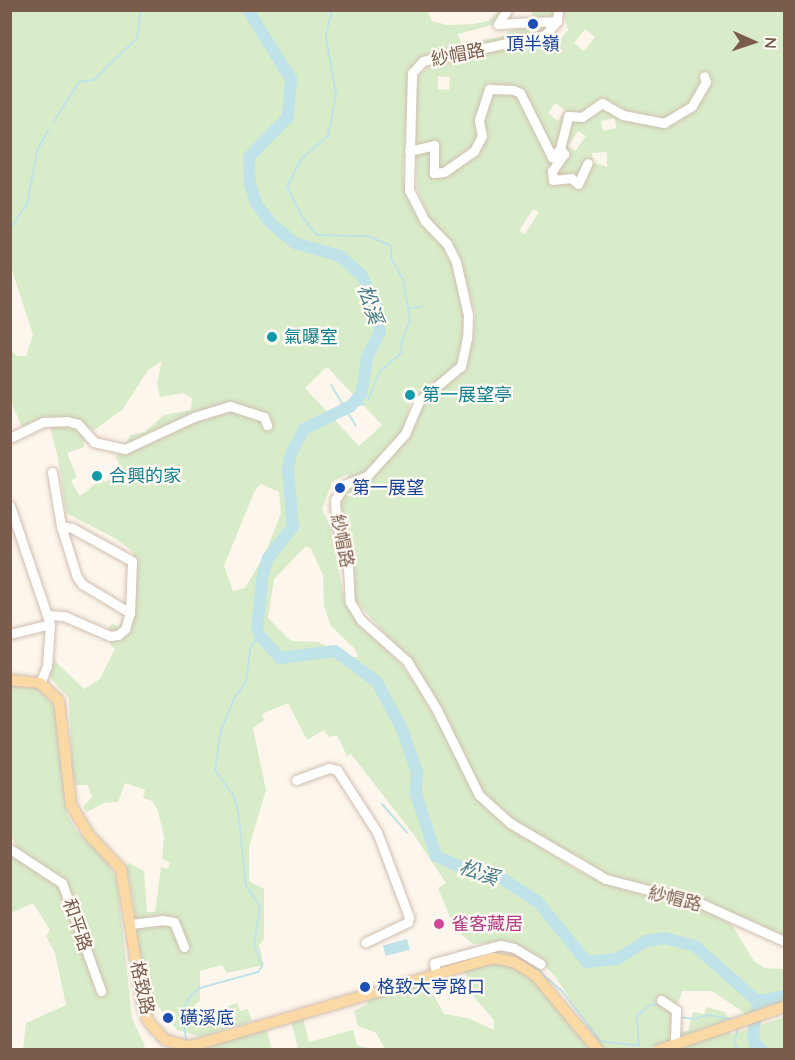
<!DOCTYPE html>
<meta charset="utf-8">
<style>
body{margin:0}
#map{position:relative;width:795px;height:1060px;overflow:hidden;background:#fdf6ec;font-family:Quicksand,"Noto Sans TC",sans-serif}
div>[style]{position:absolute}
.green>*{inset:0;background:#d8ecc9}
.water>*{inset:0;background:#bfe3e8;transform-origin:0 0}
.stream>*{height:2px;margin:-1px;padding:0 1px;transform-origin:1px;border-radius:1px;background:#bfe3e8}
.river>*{height:12px;margin:-6px;padding:0 6px;transform-origin:6px;border-radius:6px;background:#bfe3e8}
.roads{filter:drop-shadow(0 0 2px #d1beb0) drop-shadow(0 0 2px #d1beb0)}
.minor>*{height:9px;margin:-4.5px;padding:0 4.5px;transform-origin:4.5px;border-radius:4.5px;background:#fff}
.major>*{height:10px;margin:-5px;padding:0 5px;transform-origin:5px;border-radius:5px;background:#fbd9a5}
.dots>*{width:16px;height:16px;translate:-50% -50%;box-sizing:border-box;border:3px solid #fffaf3;border-radius:50%}
span{translate:-50% -50%;white-space:nowrap;text-align:center;line-height:1.15;-webkit-text-stroke:4.5px #fffaf3;paint-order:stroke}
.transit-label{font-size:18px;color:#164399}
.left{translate:0 -50%;text-align:left}
.street-label{font-size:18px;color:#7a5c4d}
.culture-label{font-size:18px;color:#0d838f}
.hotel-label{font-size:18px;color:#b23c85}
.water-label{font-size:20px;color:#437c86;font-style:italic}
.frame{position:absolute;inset:0;border:12px solid #7a5c4d;pointer-events:none}
.north{position:absolute;left:723px;top:12px;width:60px;height:60px;-webkit-text-stroke:4px #fffaf3;paint-order:stroke;rotate:93deg;font-size:16px;font-weight:700;line-height:24px;text-align:center;color:#7a5c4d}
.north::after{content:'';display:block;margin:auto;width:21px;height:27px;background:#7a5c4d;clip-path:polygon(50% 0,100% 100%,50% 72%,0 100%)}
</style>
<div id="map">
<div class="green">
<div style="clip-path:polygon(evenodd,427px 10px,432px 21px,447px 25px,474px 24px,488px 21px,499px 11px,514px 11px,496px 24px,458px 34px,461px 44px,500px 37px,531px 19px,533px 11px,553px 11px,555px 17px,546px 34px,530px 33px,448px 55px,426px 55px,409px 71px,403px 175px,406px 195px,444px 245px,457px 271px,465px 332px,458px 362px,438px 383px,410px 403px,404px 429px,364px 474px,350px 480px,347px 474px,332px 482px,322px 509px,330px 526px,345px 602px,360px 626px,399px 662px,415px 684px,487px 807px,501px 822px,577px 870px,621px 889px,705px 909px,732px 925px,754px 961px,764px 968px,784px 969px,784px 1001px,746px 1014px,712px 991px,682px 991px,677px 1007px,678px 1033px,688px 1031px,693px 1012px,704px 1014px,706px 1007px,725px 1012px,728px 1018px,720px 1026px,647px 1049px,603px 1049px,554px 975px,535px 957px,511px 943px,473px 944px,455px 929px,438px 888px,446px 883px,414px 835px,351px 754px,347px 756px,337px 735px,329px 737px,324px 730px,307px 740px,288px 703px,262px 714px,264px 720px,253px 728px,266px 790px,249px 847px,249px 881px,264px 889px,264px 939px,259px 945px,264px 965px,227px 973px,222px 965px,200px 971px,200px 1001px,195px 1004px,198px 1017px,215px 1012px,218px 1016px,230px 1014px,228px 1006px,237px 1003px,240px 1011px,248px 1009px,252px 1021px,201px 1037px,177px 1030px,147px 993px,134px 932px,134px 904px,126px 866px,129px 863px,144px 871px,147px 912px,155px 912px,161px 867px,168px 869px,170px 862px,162px 859px,164px 837px,158px 811px,152px 801px,143px 798px,145px 790px,125px 783px,118px 802px,104px 803px,87px 812px,83px 807px,92px 797px,88px 785px,76px 785px,72px 771px,69px 698px,49px 676px,54px 660px,84px 689px,100px 679px,115px 648px,111px 646px,108px 629px,112px 624px,119px 626px,134px 596px,137px 562px,131px 550px,113px 537px,66px 513px,58px 458px,47px 416px,22px 427px,11px 402px,10px 349px,17px 356px,26px 356px,33px 335px,11px 267px,11px 11px,427px 10px,162px 361px,157px 383px,160px 397px,183px 393px,192px 398px,191px 410px,164px 415px,145px 432px,131px 435px,116px 457px,123px 472px,105px 482px,99px 471px,103px 478px,80px 496px,71px 481px,77px 477px,67px 453px,84px 447px,85px 427px,93px 431px,123px 409px,148px 370px,162px 361px,427px 10px,327px 367px,382px 425px,359px 446px,305px 388px,327px 367px,427px 10px,261px 484px,279px 492px,281px 513px,265px 554px,245px 588px,233px 591px,224px 566px,255px 490px,261px 484px,427px 10px,306px 546px,311px 549px,323px 575px,324px 606px,331px 626px,355px 649px,358px 657px,350px 657px,318px 642px,291px 641px,268px 618px,274px 579px,306px 546px)"></div>
<div style="clip-path:polygon(evenodd,563px 11px,784px 11px,784px 938px,693px 897px,609px 876px,541px 840px,490px 802px,473px 778px,420px 673px,355px 600px,339px 516px,343px 497px,407px 436px,417px 408px,466px 367px,474px 330px,475px 312px,461px 265px,429px 220px,417px 188px,415px 90px,419px 75px,434px 63px,530px 41px,545px 41px,553px 47px,568px 30px,563px 11px,585px 29px,595px 37px,584px 51px,574px 43px,585px 29px,563px 11px,438px 76px,450px 77px,449px 90px,438px 89px,438px 76px,563px 11px,555px 103px,565px 110px,558px 121px,548px 113px,555px 103px,563px 11px,615px 118px,616px 128px,603px 131px,601px 121px,615px 118px,563px 11px,578px 131px,586px 136px,575px 151px,568px 146px,578px 131px,563px 11px,607px 152px,607px 167px,593px 162px,592px 153px,607px 152px,563px 11px,533px 209px,539px 212px,525px 234px,519px 231px,533px 209px)"></div>
<div style="clip-path:polygon(10px 683px,37px 687px,55px 707px,67px 814px,76px 830px,107px 859px,117px 880px,132px 1018px,145px 1046px,143px 1050px,23px 1049px,26px 1023px,66px 1005px,55px 953px,46px 936px,50px 930px,33px 903px,11px 913px,11px 856px,16px 844px,10px 835px)"></div>
<div style="clip-path:polygon(483px 960px,506px 962px,530px 976px,590px 1049px,385px 1049px,376px 1033px,358px 1026px,354px 1011px,366px 1005px,372px 996px,425px 979px,444px 1014px,468px 1018px,494px 1030px,494px 1020px,474px 997px,463px 967px)"></div>
<div style="clip-path:polygon(784px 1017px,784px 1049px,675px 1050px,728px 1030px,731px 1035px)"></div>
<div style="clip-path:polygon(303px 1018px,309px 1042px,353px 1030px,357px 1045px,371px 1049px,288px 1050px,298px 1047px,291px 1022px)"></div>
<div style="clip-path:polygon(266px 1028px,272px 1049px,200px 1050px)"></div>
</div>
<div class="water">
<div style="left:407px;top:939px;width:11px;height:25px;rotate:75deg"></div>
</div>
<div class="stream">
<div style="left:332px;top:10px;width:28px;rotate:103deg"></div>
<div style="left:326px;top:37px;width:58px;rotate:80deg"></div>
<div style="left:336px;top:94px;width:43px;rotate:100.8deg"></div>
<div style="left:328px;top:136px;width:35px;rotate:140deg"></div>
<div style="left:301px;top:159px;width:31px;rotate:117deg"></div>
<div style="left:287px;top:187px;width:34px;rotate:63deg"></div>
<div style="left:302px;top:217px;width:23px;rotate:50deg"></div>
<div style="left:317px;top:235px;width:51px;rotate:1.1deg"></div>
<div style="left:368px;top:236px;width:25px;rotate:23deg"></div>
<div style="left:391px;top:246px;width:12px;rotate:90deg"></div>
<div style="left:391px;top:258px;width:25px;rotate:61deg"></div>
<div style="left:403px;top:280px;width:41px;rotate:80.1deg"></div>
<div style="left:410px;top:320px;width:26px;rotate:111deg"></div>
<div style="left:401px;top:344px;width:8px;rotate:83deg"></div>
<div style="left:402px;top:352px;width:31px;rotate:138deg"></div>
<div style="left:379px;top:373px;width:29px;rotate:112deg"></div>
<div style="left:53px;top:123px;width:49px;rotate:-57.6deg"></div>
<div style="left:79px;top:82px;width:15px;rotate:-8deg"></div>
<div style="left:94px;top:80px;width:60px;rotate:-44.3deg"></div>
<div style="left:137px;top:38px;width:28px;rotate:-82deg"></div>
<div style="left:10px;top:229px;width:30px;rotate:-56deg"></div>
<div style="left:27px;top:204px;width:54px;rotate:-79.3deg"></div>
<div style="left:37px;top:151px;width:24px;rotate:-62deg"></div>
<div style="left:411px;top:308px;width:12px;rotate:-9deg"></div>
<div style="left:331px;top:385px;width:48px;rotate:58.6deg"></div>
<div style="left:351px;top:406px;width:14px;rotate:-8deg"></div>
<div style="left:382px;top:804px;width:38px;rotate:49deg"></div>
<div style="left:509px;top:951px;width:23px;rotate:31deg"></div>
<div style="left:529px;top:963px;width:43px;rotate:40.3deg"></div>
<div style="left:562px;top:991px;width:63px;rotate:52.8deg"></div>
<div style="left:600px;top:1041px;width:39px;rotate:7deg"></div>
<div style="left:639px;top:1046px;width:30px;rotate:-94deg"></div>
<div style="left:637px;top:1016px;width:18px;rotate:-41deg"></div>
<div style="left:651px;top:1004px;width:11px;rotate:10deg"></div>
<div style="left:680px;top:1017px;width:13px;rotate:9deg"></div>
<div style="left:693px;top:1019px;width:16px;rotate:-15deg"></div>
<div style="left:708px;top:1015px;width:27px;rotate:10deg"></div>
<div style="left:738px;top:1028px;width:16px;rotate:104deg"></div>
<div style="left:734px;top:1044px;width:8px;rotate:50deg"></div>
<div style="left:186px;top:1040px;width:30px;rotate:-96deg"></div>
<div style="left:183px;top:1010px;width:15px;rotate:-62deg"></div>
<div style="left:190px;top:997px;width:13px;rotate:-42deg"></div>
<div style="left:200px;top:988px;width:60px;rotate:-15.4deg"></div>
<div style="left:258px;top:972px;width:7px;rotate:-56deg"></div>
<div style="left:262px;top:966px;width:23px;rotate:-110deg"></div>
<div style="left:254px;top:944px;width:38px;rotate:-81deg"></div>
<div style="left:260px;top:906px;width:24px;rotate:-125deg"></div>
<div style="left:246px;top:886px;width:75px;rotate:-96.1deg"></div>
<div style="left:238px;top:811px;width:17px;rotate:-107deg"></div>
<div style="left:233px;top:795px;width:31px;rotate:-126deg"></div>
<div style="left:215px;top:770px;width:37px;rotate:-82deg"></div>
<div style="left:220px;top:733px;width:35px;rotate:-68deg"></div>
<div style="left:233px;top:700px;width:22px;rotate:-54deg"></div>
<div style="left:246px;top:682px;width:35px;rotate:-83deg"></div>
<div style="left:250px;top:647px;width:15px;rotate:-48deg"></div>
</div>
<div class="river">
<div style="left:248px;top:10px;width:81px;rotate:58.1deg"></div>
<div style="left:291px;top:79px;width:38px;rotate:95deg"></div>
<div style="left:288px;top:117px;width:56px;rotate:134.3deg"></div>
<div style="left:249px;top:157px;width:27px;rotate:88deg"></div>
<div style="left:250px;top:184px;width:20px;rotate:72deg"></div>
<div style="left:256px;top:203px;width:26px;rotate:53deg"></div>
<div style="left:272px;top:224px;width:30px;rotate:40deg"></div>
<div style="left:295px;top:243px;width:47px;rotate:16.1deg"></div>
<div style="left:340px;top:256px;width:30px;rotate:42deg"></div>
<div style="left:362px;top:276px;width:44px;rotate:65.8deg"></div>
<div style="left:380px;top:316px;width:16px;rotate:90deg"></div>
<div style="left:380px;top:332px;width:29px;rotate:117deg"></div>
<div style="left:367px;top:358px;width:36px;rotate:99deg"></div>
<div style="left:361px;top:394px;width:16px;rotate:130deg"></div>
<div style="left:351px;top:406px;width:52px;rotate:153.9deg"></div>
<div style="left:304px;top:429px;width:27px;rotate:118deg"></div>
<div style="left:291px;top:453px;width:16px;rotate:101deg"></div>
<div style="left:288px;top:469px;width:58px;rotate:85.1deg"></div>
<div style="left:293px;top:527px;width:40px;rotate:129deg"></div>
<div style="left:268px;top:558px;width:16px;rotate:108deg"></div>
<div style="left:263px;top:573px;width:56px;rotate:96.1deg"></div>
<div style="left:257px;top:629px;width:8px;rotate:67deg"></div>
<div style="left:260px;top:636px;width:30px;rotate:48deg"></div>
<div style="left:280px;top:658px;width:55px;rotate:-7.3deg"></div>
<div style="left:335px;top:651px;width:52px;rotate:36.4deg"></div>
<div style="left:377px;top:682px;width:53px;rotate:62deg"></div>
<div style="left:402px;top:729px;width:46px;rotate:70.8deg"></div>
<div style="left:417px;top:772px;width:22px;rotate:93deg"></div>
<div style="left:416px;top:794px;width:65px;rotate:72.1deg"></div>
<div style="left:436px;top:856px;width:35px;rotate:24deg"></div>
<div style="left:468px;top:870px;width:31px;rotate:11deg"></div>
<div style="left:498px;top:876px;width:48px;rotate:33deg"></div>
<div style="left:538px;top:902px;width:77px;rotate:50.8deg"></div>
<div style="left:587px;top:962px;width:30px;rotate:-6deg"></div>
<div style="left:617px;top:959px;width:34px;rotate:-32deg"></div>
<div style="left:646px;top:941px;width:19px;rotate:-9deg"></div>
<div style="left:665px;top:938px;width:31px;rotate:15deg"></div>
<div style="left:695px;top:946px;width:83px;rotate:41.6deg"></div>
<div style="left:757px;top:1001px;width:27px;rotate:-10deg"></div>
<div style="left:757px;top:1007px;width:27px;rotate:98deg"></div>
<div style="left:753px;top:1034px;width:10px;rotate:79deg"></div>
<div style="left:755px;top:1044px;width:9px;rotate:41deg"></div>
</div>
<div class="roads">
<div class="minor">
<div style="left:507px;top:10px;width:17px;rotate:123deg"></div>
<div style="left:498px;top:24px;width:59px;rotate:-2.9deg"></div>
<div style="left:558px;top:10px;width:11px;rotate:95deg"></div>
<div style="left:557px;top:21px;width:18px;rotate:131deg"></div>
<div style="left:545px;top:35px;width:125px;rotate:168deg"></div>
<div style="left:423px;top:61px;width:16px;rotate:133deg"></div>
<div style="left:412px;top:73px;width:117px;rotate:91.5deg"></div>
<div style="left:409px;top:190px;width:35px;rotate:63deg"></div>
<div style="left:425px;top:221px;width:32px;rotate:46deg"></div>
<div style="left:447px;top:244px;width:20px;rotate:63deg"></div>
<div style="left:456px;top:262px;width:54px;rotate:77.2deg"></div>
<div style="left:468px;top:315px;width:23px;rotate:92deg"></div>
<div style="left:467px;top:338px;width:29px;rotate:102deg"></div>
<div style="left:461px;top:366px;width:55px;rotate:140.2deg"></div>
<div style="left:419px;top:401px;width:36px;rotate:113deg"></div>
<div style="left:405px;top:434px;width:57px;rotate:132.1deg"></div>
<div style="left:367px;top:476px;width:22px;rotate:159deg"></div>
<div style="left:346px;top:484px;width:19px;rotate:125deg"></div>
<div style="left:335px;top:500px;width:22px;rotate:87deg"></div>
<div style="left:336px;top:522px;width:47px;rotate:75.1deg"></div>
<div style="left:348px;top:567px;width:35px;rotate:87deg"></div>
<div style="left:350px;top:602px;width:21px;rotate:59deg"></div>
<div style="left:361px;top:620px;width:62px;rotate:41.7deg"></div>
<div style="left:407px;top:661px;width:55px;rotate:58.3deg"></div>
<div style="left:436px;top:708px;width:97px;rotate:63.7deg"></div>
<div style="left:479px;top:795px;width:42px;rotate:42.1deg"></div>
<div style="left:510px;top:823px;width:111px;rotate:30.3deg"></div>
<div style="left:606px;top:879px;width:99px;rotate:14.6deg"></div>
<div style="left:702px;top:904px;width:90px;rotate:24.3deg"></div>
<div style="left:409px;top:151px;width:26px;rotate:-13deg"></div>
<div style="left:434px;top:145px;width:28px;rotate:90deg"></div>
<div style="left:434px;top:173px;width:10px;rotate:-6deg"></div>
<div style="left:444px;top:172px;width:37px;rotate:-35deg"></div>
<div style="left:474px;top:151px;width:17px;rotate:-62deg"></div>
<div style="left:482px;top:136px;width:16px;rotate:-101deg"></div>
<div style="left:479px;top:120px;width:33px;rotate:-72deg"></div>
<div style="left:489px;top:89px;width:25px;rotate:2deg"></div>
<div style="left:514px;top:90px;width:7px;rotate:27deg"></div>
<div style="left:520px;top:93px;width:72px;rotate:63.4deg"></div>
<div style="left:552px;top:157px;width:11px;rotate:-45deg"></div>
<div style="left:560px;top:149px;width:34px;rotate:-76deg"></div>
<div style="left:568px;top:116px;width:14px;rotate:4deg"></div>
<div style="left:582px;top:117px;width:24px;rotate:-35deg"></div>
<div style="left:602px;top:103px;width:24px;rotate:30deg"></div>
<div style="left:623px;top:115px;width:42px;rotate:11deg"></div>
<div style="left:664px;top:123px;width:33px;rotate:-31deg"></div>
<div style="left:692px;top:106px;width:28px;rotate:-60deg"></div>
<div style="left:706px;top:82px;width:6px;rotate:-108deg"></div>
<div style="left:562px;top:151px;width:4px;rotate:56deg"></div>
<div style="left:564px;top:154px;width:21px;rotate:125deg"></div>
<div style="left:552px;top:171px;width:9px;rotate:84deg"></div>
<div style="left:553px;top:180px;width:18px;rotate:-6deg"></div>
<div style="left:571px;top:178px;width:9px;rotate:41deg"></div>
<div style="left:578px;top:184px;width:23px;rotate:-65deg"></div>
<div style="left:10px;top:438px;width:37px;rotate:-26deg"></div>
<div style="left:43px;top:422px;width:24px;rotate:-2deg"></div>
<div style="left:67px;top:421px;width:11px;rotate:15deg"></div>
<div style="left:78px;top:424px;width:24px;rotate:48deg"></div>
<div style="left:94px;top:442px;width:32px;rotate:13deg"></div>
<div style="left:125px;top:449px;width:76px;rotate:-24.9deg"></div>
<div style="left:194px;top:417px;width:38px;rotate:-17deg"></div>
<div style="left:230px;top:406px;width:36px;rotate:18deg"></div>
<div style="left:264px;top:417px;width:9px;rotate:69deg"></div>
<div style="left:52px;top:472px;width:55px;rotate:80.5deg"></div>
<div style="left:61px;top:526px;width:53px;rotate:72.6deg"></div>
<div style="left:77px;top:577px;width:9px;rotate:54deg"></div>
<div style="left:82px;top:584px;width:56px;rotate:31.1deg"></div>
<div style="left:10px;top:506px;width:125px;rotate:71.3deg"></div>
<div style="left:50px;top:624px;width:42px;rotate:94.1deg"></div>
<div style="left:47px;top:666px;width:18px;rotate:112deg"></div>
<div style="left:48px;top:615px;width:16px;rotate:4deg"></div>
<div style="left:64px;top:616px;width:50px;rotate:23.5deg"></div>
<div style="left:110px;top:636px;width:8px;rotate:-7deg"></div>
<div style="left:118px;top:635px;width:9px;rotate:-41deg"></div>
<div style="left:125px;top:629px;width:17px;rotate:-73deg"></div>
<div style="left:130px;top:613px;width:52px;rotate:-87.8deg"></div>
<div style="left:132px;top:561px;width:68px;rotate:-151.2deg"></div>
<div style="left:72px;top:528px;width:11px;rotate:-170deg"></div>
<div style="left:10px;top:634px;width:41px;rotate:-14deg"></div>
<div style="left:296px;top:780px;width:35px;rotate:-20deg"></div>
<div style="left:329px;top:768px;width:8px;rotate:14deg"></div>
<div style="left:337px;top:770px;width:74px;rotate:57.2deg"></div>
<div style="left:377px;top:832px;width:91px;rotate:69.4deg"></div>
<div style="left:409px;top:917px;width:5px;rotate:101deg"></div>
<div style="left:408px;top:922px;width:47px;rotate:154.5deg"></div>
<div style="left:10px;top:849px;width:62px;rotate:33.2deg"></div>
<div style="left:62px;top:883px;width:115px;rotate:70.1deg"></div>
<div style="left:131px;top:924px;width:31px;rotate:-7deg"></div>
<div style="left:162px;top:920px;width:12px;rotate:9deg"></div>
<div style="left:174px;top:922px;width:27px;rotate:68deg"></div>
<div style="left:436px;top:972px;width:9px;rotate:-103deg"></div>
<div style="left:434px;top:963px;width:68px;rotate:-15.3deg"></div>
<div style="left:500px;top:945px;width:14px;rotate:12deg"></div>
<div style="left:514px;top:948px;width:31px;rotate:31deg"></div>
<div style="left:661px;top:1000px;width:18px;rotate:34deg"></div>
<div style="left:676px;top:1010px;width:35px;rotate:92deg"></div>
</div>
<div class="major">
<div style="left:10px;top:680px;width:30px;rotate:6deg"></div>
<div style="left:40px;top:683px;width:26px;rotate:43deg"></div>
<div style="left:59px;top:701px;width:105px;rotate:83.4deg"></div>
<div style="left:71px;top:805px;width:35px;rotate:59deg"></div>
<div style="left:89px;top:835px;width:47px;rotate:46.7deg"></div>
<div style="left:121px;top:869px;width:140px;rotate:80.9deg"></div>
<div style="left:143px;top:1007px;width:15px;rotate:70deg"></div>
<div style="left:148px;top:1021px;width:25px;rotate:48deg"></div>
<div style="left:165px;top:1040px;width:24px;rotate:15deg"></div>
<div style="left:188px;top:1046px;width:14px;rotate:-12deg"></div>
<div style="left:202px;top:1043px;width:303px;rotate:-16.3deg"></div>
<div style="left:493px;top:958px;width:21px;rotate:11deg"></div>
<div style="left:514px;top:962px;width:25px;rotate:32deg"></div>
<div style="left:535px;top:975px;width:98px;rotate:50deg"></div>
<div style="left:659px;top:1050px;width:132px;rotate:-19deg"></div>
</div>
</div>
<div class="dots">
<div style="left:533px;top:24px;background:#1a4fb4"></div>
<div style="left:272px;top:337px;background:#0f9aa8"></div>
<div style="left:410px;top:395px;background:#0f9aa8"></div>
<div style="left:97px;top:476px;background:#0f9aa8"></div>
<div style="left:340px;top:488px;background:#1a4fb4"></div>
<div style="left:439px;top:924px;background:#d1479c"></div>
<div style="left:365px;top:987px;background:#1a4fb4"></div>
<div style="left:168px;top:1018px;background:#1a4fb4"></div>
</div>
<div class="transit-label">
<span style="left:533px;top:44px">頂半嶺</span>
<span class="left" style="left:352px;top:488px">第一展望</span>
<span class="left" style="left:377px;top:987px">格致大亨路口</span>
<span class="left" style="left:180px;top:1018px">磺溪底</span>
</div>
<div class="street-label">
<span style="left:458px;top:55px;rotate:-11deg">紗帽路</span>
<span style="left:342px;top:541px;rotate:79deg">紗帽路</span>
<span style="left:675px;top:899px;rotate:14deg">紗帽路</span>
<span style="left:77px;top:925px;rotate:71deg">和平路</span>
<span style="left:142px;top:988px;rotate:78deg">格致路</span>
</div>
<div class="culture-label">
<span class="left" style="left:284px;top:337px">氣曝室</span>
<span class="left" style="left:422px;top:395px">第一展望亭</span>
<span class="left" style="left:109px;top:476px">合興的家</span>
</div>
<div class="hotel-label">
<span class="left" style="left:451px;top:924px">雀客藏居</span>
</div>
<div class="water-label">
<span style="left:371px;top:304px;rotate:72deg">松溪</span>
<span style="left:479px;top:872px;rotate:19deg">松溪</span>
</div>
<div class="frame"></div>
<div class="north">N</div>
</div>
